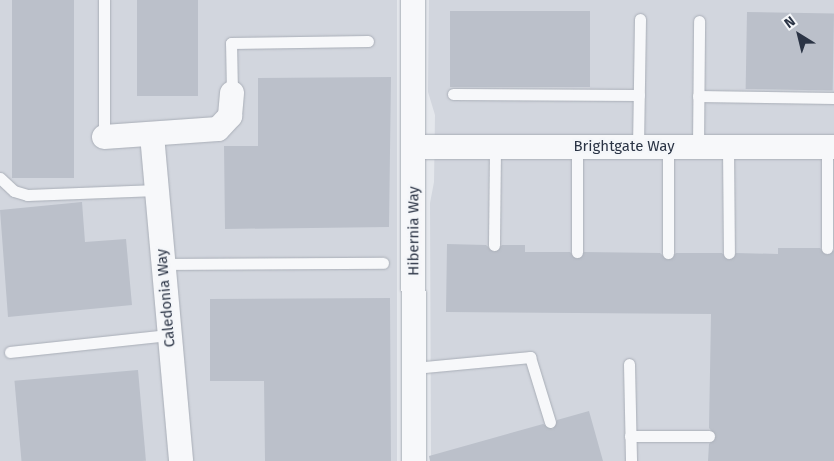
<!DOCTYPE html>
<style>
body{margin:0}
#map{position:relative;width:834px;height:461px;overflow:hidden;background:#e4e7ec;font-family:"Fira Sans",sans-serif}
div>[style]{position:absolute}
.built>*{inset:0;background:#d2d6de;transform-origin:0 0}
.building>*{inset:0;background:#bbc0ca;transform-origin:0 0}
.roads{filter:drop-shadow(0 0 1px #a9aeb7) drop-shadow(0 0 1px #a9aeb7)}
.service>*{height:11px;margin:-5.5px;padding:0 5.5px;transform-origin:5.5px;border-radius:5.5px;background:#f7f8fa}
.minor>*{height:24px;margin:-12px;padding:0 12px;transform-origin:12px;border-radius:12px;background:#f7f8fa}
span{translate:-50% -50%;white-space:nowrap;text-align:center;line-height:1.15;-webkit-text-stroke:4.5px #f4f6f9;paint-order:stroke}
.street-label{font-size:15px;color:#2b3445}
.north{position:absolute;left:774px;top:10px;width:50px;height:50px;-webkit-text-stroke:4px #f4f6f9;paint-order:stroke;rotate:324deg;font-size:14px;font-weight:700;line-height:20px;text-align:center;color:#2b3445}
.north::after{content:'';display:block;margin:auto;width:18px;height:22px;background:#2b3445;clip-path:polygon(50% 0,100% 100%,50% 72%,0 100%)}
</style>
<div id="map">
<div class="built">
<div style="left:0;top:0;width:397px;height:461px"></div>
<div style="clip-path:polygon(429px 0,834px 0,834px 461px,431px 461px,430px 203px,434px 182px,435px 115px,428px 92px)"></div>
</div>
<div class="building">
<div style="left:12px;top:0;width:62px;height:178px"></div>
<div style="left:137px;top:0;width:61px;height:96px"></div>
<div style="left:450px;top:11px;width:140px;height:76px"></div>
<div style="left:747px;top:12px;width:87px;height:77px;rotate:1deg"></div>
<div style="clip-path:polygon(391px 77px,389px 227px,225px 229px,224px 146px,258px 146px,258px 78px)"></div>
<div style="clip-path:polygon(82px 202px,85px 242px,126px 239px,132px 305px,8px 317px,0 210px)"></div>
<div style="clip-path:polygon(447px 244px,486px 245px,494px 252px,502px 245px,525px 245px,525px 252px,570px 252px,577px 259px,584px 252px,660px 253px,668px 260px,676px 253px,722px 253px,729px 260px,736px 253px,778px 254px,778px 248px,820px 248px,827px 255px,834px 250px,834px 461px,708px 461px,709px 444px,716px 436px,709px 428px,711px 314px,446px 312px)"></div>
<div style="clip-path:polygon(390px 298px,391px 461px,265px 461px,264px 381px,210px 381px,210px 299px)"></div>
<div style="left:138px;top:370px;width:91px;height:124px;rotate:85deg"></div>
<div style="clip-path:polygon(589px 411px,603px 461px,430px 461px,429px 456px,543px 424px,553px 429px,557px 420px)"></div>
</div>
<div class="roads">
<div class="service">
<div style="left:104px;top:0;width:137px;rotate:90deg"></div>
<div style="left:232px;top:93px;width:50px;rotate:-91.1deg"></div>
<div style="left:231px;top:43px;width:137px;rotate:-0.8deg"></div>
<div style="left:453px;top:94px;width:186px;rotate:0.3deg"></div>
<div style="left:698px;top:96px;width:136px;rotate:0.8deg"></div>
<div style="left:638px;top:147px;width:128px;rotate:-89.1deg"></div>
<div style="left:668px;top:147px;width:106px;rotate:90deg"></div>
<div style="left:698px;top:147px;width:126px;rotate:-89.5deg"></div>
<div style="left:728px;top:147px;width:106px;rotate:89.5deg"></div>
<div style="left:827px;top:147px;width:101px;rotate:90deg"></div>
<div style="left:0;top:178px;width:19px;rotate:43deg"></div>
<div style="left:14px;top:191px;width:14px;rotate:17deg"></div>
<div style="left:27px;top:195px;width:130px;rotate:-2.2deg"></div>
<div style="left:494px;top:245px;width:98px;rotate:-89.4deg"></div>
<div style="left:577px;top:252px;width:105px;rotate:-90deg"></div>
<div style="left:163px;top:264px;width:220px;rotate:-0.3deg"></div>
<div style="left:10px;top:352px;width:161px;rotate:-6.1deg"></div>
<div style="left:629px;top:364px;width:97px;rotate:88.8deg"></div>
<div style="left:414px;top:368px;width:117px;rotate:-5.4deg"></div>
<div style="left:530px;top:357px;width:68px;rotate:72.9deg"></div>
<div style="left:630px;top:436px;width:79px"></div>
</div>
<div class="minor">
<div style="left:413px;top:0;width:461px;rotate:89.9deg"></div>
<div style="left:152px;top:135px;width:327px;rotate:84.9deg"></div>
<div style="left:104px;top:137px;width:114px;rotate:-4deg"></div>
<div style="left:218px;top:129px;width:18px;rotate:-47deg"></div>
<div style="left:230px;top:116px;width:23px;rotate:-85deg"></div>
<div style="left:414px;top:147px;width:420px"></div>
</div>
</div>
<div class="street-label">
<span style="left:624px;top:147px">Brightgate Way</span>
<span style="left:414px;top:231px;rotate:-90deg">Hibernia Way</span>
<span style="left:166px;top:298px;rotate:-95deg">Caledonia Way</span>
</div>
<div class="north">N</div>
</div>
